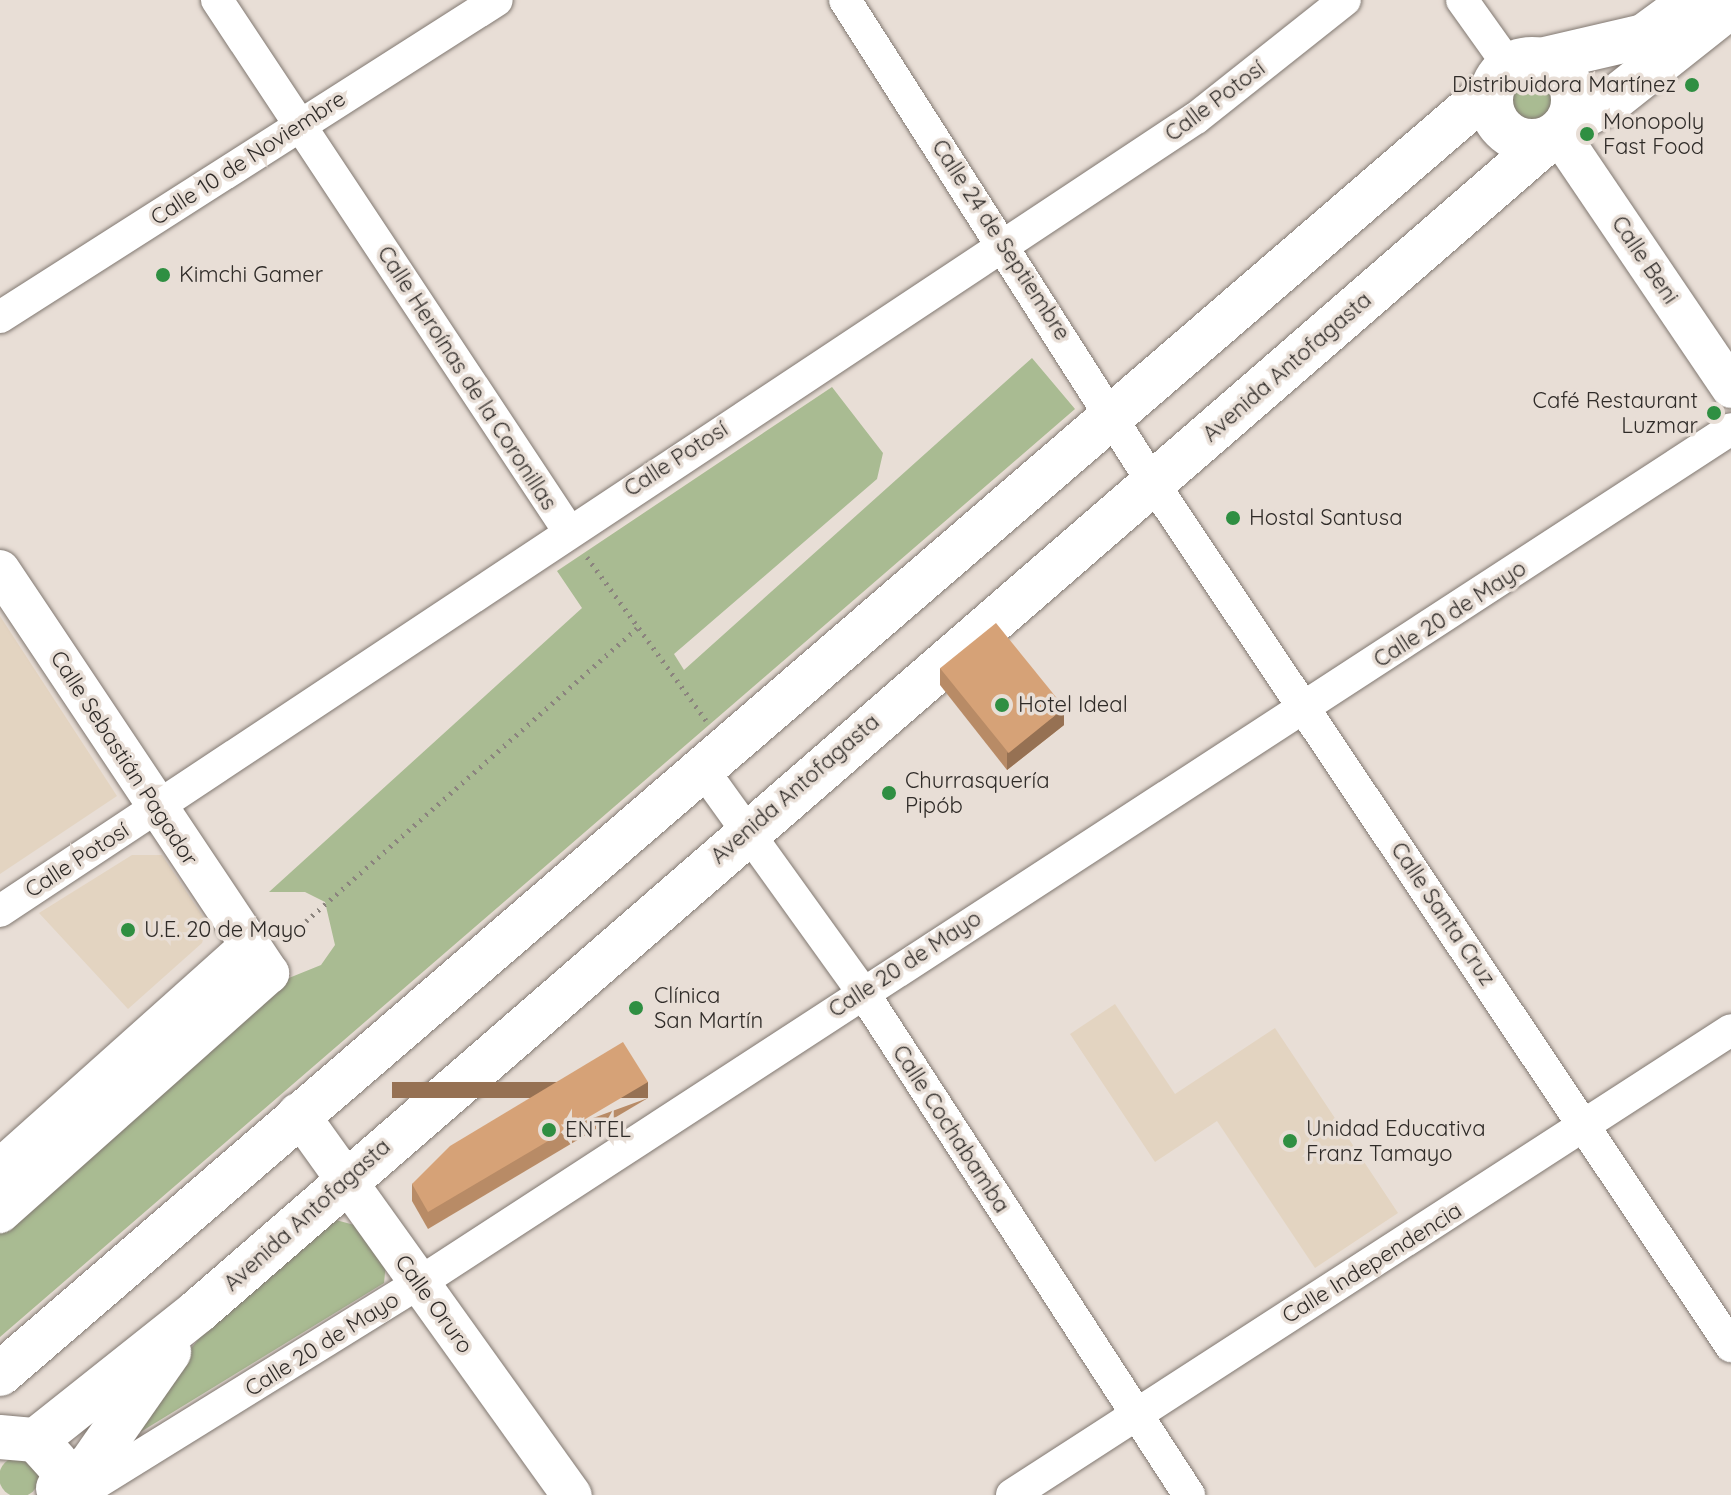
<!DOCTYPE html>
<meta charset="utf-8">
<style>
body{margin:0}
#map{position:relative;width:1731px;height:1495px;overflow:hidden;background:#e8ded6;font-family:Quicksand,sans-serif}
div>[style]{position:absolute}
.education>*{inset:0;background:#e3d4c1}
.green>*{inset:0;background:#a9bb92}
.round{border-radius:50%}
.path>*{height:5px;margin-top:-2.5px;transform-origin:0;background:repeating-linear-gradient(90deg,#8b847e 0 2px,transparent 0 8px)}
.roads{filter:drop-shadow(0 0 2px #817871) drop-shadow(0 0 2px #817871)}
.minor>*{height:32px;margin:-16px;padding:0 16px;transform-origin:16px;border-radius:16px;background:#fff}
.major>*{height:40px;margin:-20px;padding:0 20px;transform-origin:20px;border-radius:20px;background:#fff}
.highway>*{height:44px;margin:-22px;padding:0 22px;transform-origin:22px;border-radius:22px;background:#fff}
.highway>.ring{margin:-22px;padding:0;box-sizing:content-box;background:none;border:44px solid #fff;border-radius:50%}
.wall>*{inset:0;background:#b88b66}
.shaded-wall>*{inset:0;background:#967153;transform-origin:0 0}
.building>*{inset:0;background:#d6a277;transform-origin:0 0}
.dots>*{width:22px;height:22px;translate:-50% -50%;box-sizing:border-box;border:4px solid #e8ded6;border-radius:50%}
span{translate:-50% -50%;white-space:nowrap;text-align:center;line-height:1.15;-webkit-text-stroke:7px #e8ded6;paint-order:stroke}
.poi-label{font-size:22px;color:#2f2b28}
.right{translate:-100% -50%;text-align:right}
.left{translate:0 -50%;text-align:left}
.street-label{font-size:22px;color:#2f2b28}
</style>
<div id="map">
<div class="education">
<div style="clip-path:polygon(0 616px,117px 796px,0 874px)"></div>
<div style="clip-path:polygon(132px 855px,162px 855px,208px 924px,202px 943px,128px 1009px,39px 913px)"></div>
<div style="clip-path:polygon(1115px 1004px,1175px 1094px,1275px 1028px,1398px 1213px,1315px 1268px,1217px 1121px,1155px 1162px,1070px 1034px)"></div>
</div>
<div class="green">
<div class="round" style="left:1504px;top:71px;width:56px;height:56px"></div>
<div style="clip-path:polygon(1032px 358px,1075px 409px,0 1337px,0 1232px,279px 982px,321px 965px,335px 945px,325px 902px,305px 892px,269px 892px,582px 608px,557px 571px,832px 387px,883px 453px,877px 479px,674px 654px,684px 670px)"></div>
<div style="clip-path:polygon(336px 1220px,358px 1226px,386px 1263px,384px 1283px,134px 1436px,127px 1425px,222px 1311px)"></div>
<div class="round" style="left:-1px;top:1457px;width:40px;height:40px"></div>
</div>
<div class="path">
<div style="left:587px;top:557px;width:202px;rotate:53.9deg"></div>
<div style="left:288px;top:937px;width:466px;rotate:-41.5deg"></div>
</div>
<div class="roads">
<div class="minor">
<div style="left:217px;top:0;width:636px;rotate:56.48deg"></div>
<div style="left:845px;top:0;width:573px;rotate:57.48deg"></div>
<div style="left:1153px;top:483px;width:1039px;rotate:56.19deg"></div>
<div style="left:1462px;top:0;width:81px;rotate:54.5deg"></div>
<div style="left:0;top:317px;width:589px;rotate:-32.53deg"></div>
<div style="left:703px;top:770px;width:272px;rotate:54.3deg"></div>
<div style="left:862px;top:991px;width:601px;rotate:57.02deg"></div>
<div style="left:0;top:911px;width:1435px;rotate:-33.55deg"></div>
<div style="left:1196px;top:118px;width:190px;rotate:-38.4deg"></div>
<div style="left:77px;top:1495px;width:402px;rotate:-31.8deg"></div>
<div style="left:419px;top:1283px;width:1565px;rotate:-33.06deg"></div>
<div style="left:1012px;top:1495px;width:856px;rotate:-32.89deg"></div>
</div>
<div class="major">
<div style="left:1558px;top:132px;width:309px;rotate:55.9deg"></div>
<div style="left:0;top:570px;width:485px;rotate:56.3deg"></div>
<div style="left:269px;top:973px;width:361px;rotate:138.3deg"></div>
<div style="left:298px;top:1113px;width:470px;rotate:54.4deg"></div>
<div style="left:0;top:1169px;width:334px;rotate:-41.8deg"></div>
</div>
<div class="highway">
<div class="ring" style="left:1491px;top:59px;width:38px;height:38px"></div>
<div style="left:1541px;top:60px;width:106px;rotate:-13.1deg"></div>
<div style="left:1644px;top:36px;width:61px;rotate:-36.3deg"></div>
<div style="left:1563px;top:127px;width:55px;rotate:-28.4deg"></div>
<div style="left:1611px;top:101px;width:153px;rotate:-38.4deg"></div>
<div style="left:0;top:1374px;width:1970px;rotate:-40.74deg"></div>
<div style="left:0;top:1437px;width:36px;rotate:5deg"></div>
<div style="left:36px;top:1440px;width:30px;rotate:48deg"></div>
<div style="left:36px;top:1440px;width:207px;rotate:-38.5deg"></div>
<div style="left:198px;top:1311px;width:1794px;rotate:-40.93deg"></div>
<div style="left:58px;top:1488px;width:39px;rotate:-36deg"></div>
<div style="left:90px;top:1465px;width:138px;rotate:-55deg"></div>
</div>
</div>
<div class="wall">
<div style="clip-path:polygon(940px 668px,1064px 725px,1007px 770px,940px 685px)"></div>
<div style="clip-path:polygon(648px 1098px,428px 1229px,412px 1201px,412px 1184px)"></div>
</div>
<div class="shaded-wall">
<div style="clip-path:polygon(1064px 708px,1064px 725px,1007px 770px,1007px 753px)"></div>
<div style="left:648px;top:1082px;width:16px;height:256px;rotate:90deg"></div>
</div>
<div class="building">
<div style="left:996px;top:623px;width:109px;height:72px;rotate:51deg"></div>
<div style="clip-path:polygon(623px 1042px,648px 1082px,428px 1212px,412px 1184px,450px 1146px)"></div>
</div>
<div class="dots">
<div style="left:1692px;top:85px;background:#2f8f42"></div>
<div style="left:1587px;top:134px;background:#2f8f42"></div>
<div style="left:163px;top:275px;background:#2f8f42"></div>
<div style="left:1714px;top:413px;background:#2f8f42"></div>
<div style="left:1233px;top:518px;background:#2f8f42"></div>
<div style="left:1002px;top:705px;background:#2f8f42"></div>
<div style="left:889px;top:793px;background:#2f8f42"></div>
<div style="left:128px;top:930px;background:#2f8f42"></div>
<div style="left:636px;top:1008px;background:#2f8f42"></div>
<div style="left:549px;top:1130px;background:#2f8f42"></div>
<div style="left:1290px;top:1141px;background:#2f8f42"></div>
</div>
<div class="poi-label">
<span class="right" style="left:1676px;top:85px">Distribuidora Martínez</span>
<span class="left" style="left:1603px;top:134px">Monopoly<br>Fast Food</span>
<span class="left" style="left:179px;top:275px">Kimchi Gamer</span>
<span class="right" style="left:1698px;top:413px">Café Restaurant<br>Luzmar</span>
<span class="left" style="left:1249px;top:518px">Hostal Santusa</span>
<span class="left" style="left:1018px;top:705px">Hotel Ideal</span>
<span class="left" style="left:905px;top:793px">Churrasquería<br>Pipób</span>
<span class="left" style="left:144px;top:930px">U.E. 20 de Mayo</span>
<span class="left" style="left:654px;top:1008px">Clínica<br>San Martín</span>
<span class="left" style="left:1306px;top:1141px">Unidad Educativa<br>Franz Tamayo</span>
<span class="left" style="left:565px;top:1130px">ENTEL</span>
</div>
<div class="street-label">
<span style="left:1215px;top:101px;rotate:-37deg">Calle Potosí</span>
<span style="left:248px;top:158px;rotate:-33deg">Calle 10 de Noviembre</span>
<span style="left:1001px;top:240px;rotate:57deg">Calle 24 de Septiembre</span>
<span style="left:1645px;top:260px;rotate:56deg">Calle Beni</span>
<span style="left:1287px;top:367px;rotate:-41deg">Avenida Antofagasta</span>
<span style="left:467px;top:378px;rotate:57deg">Calle Heroínas de la Coronillas</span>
<span style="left:676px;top:459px;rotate:-33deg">Calle Potosí</span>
<span style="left:1450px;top:614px;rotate:-33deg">Calle 20 de Mayo</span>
<span style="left:124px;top:758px;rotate:57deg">Calle Sebastián Pagador</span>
<span style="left:795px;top:789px;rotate:-41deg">Avenida Antofagasta</span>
<span style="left:77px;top:860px;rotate:-33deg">Calle Potosí</span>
<span style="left:1443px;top:914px;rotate:56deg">Calle Santa Cruz</span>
<span style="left:905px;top:964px;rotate:-33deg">Calle 20 de Mayo</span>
<span style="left:951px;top:1129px;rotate:57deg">Calle Cochabamba</span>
<span style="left:307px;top:1215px;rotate:-42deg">Avenida Antofagasta</span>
<span style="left:1372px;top:1263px;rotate:-32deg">Calle Independencia</span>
<span style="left:434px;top:1304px;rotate:54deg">Calle Oruro</span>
<span style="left:322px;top:1344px;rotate:-32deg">Calle 20 de Mayo</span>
</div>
</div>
